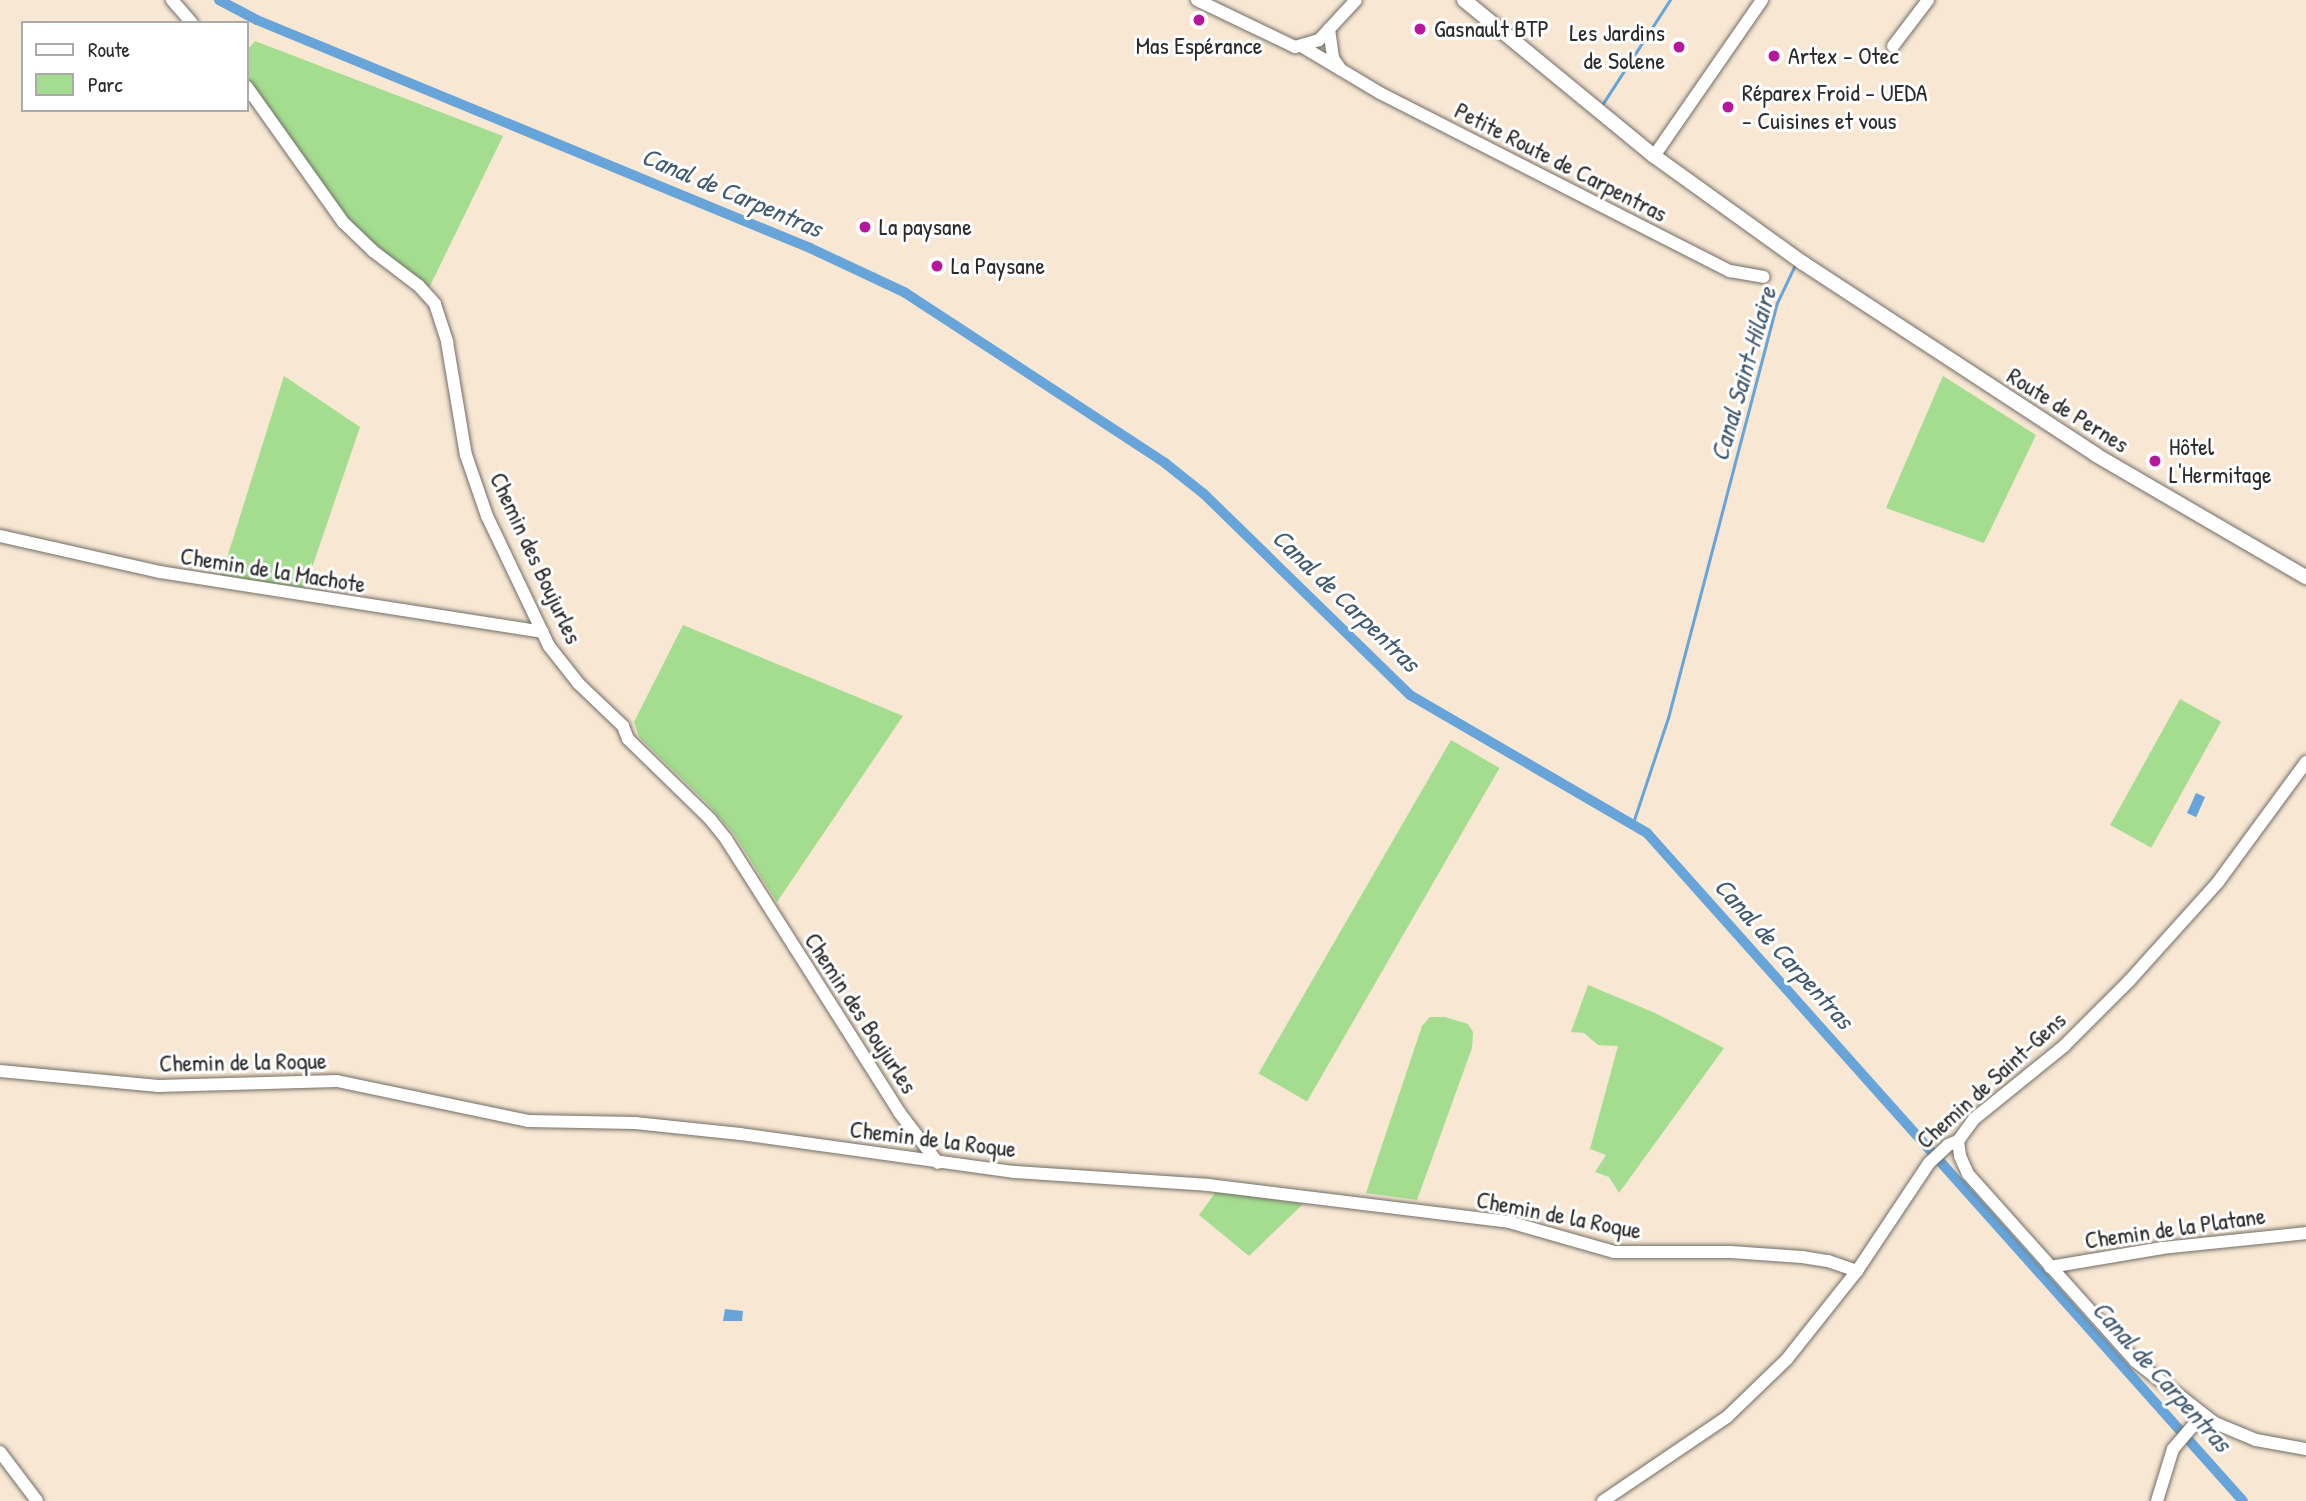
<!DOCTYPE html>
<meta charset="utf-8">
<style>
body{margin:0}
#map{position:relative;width:2306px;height:1501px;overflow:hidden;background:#f7e7d3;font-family:"Patrick Hand",sans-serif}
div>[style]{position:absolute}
.green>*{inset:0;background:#a4dd8f;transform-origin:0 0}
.water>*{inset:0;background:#67a4d9;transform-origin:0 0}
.stream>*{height:2.5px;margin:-1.25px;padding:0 1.25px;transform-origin:1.25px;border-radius:1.25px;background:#67a4d9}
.canal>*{height:10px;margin:-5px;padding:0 5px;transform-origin:5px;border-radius:5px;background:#67a4d9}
.roads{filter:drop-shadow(0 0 2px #726d66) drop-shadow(0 0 2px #726d66)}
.minor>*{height:12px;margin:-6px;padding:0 6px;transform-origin:6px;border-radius:6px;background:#fff}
.major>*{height:14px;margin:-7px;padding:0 7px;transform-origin:7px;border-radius:7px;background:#fff}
.dots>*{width:19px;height:19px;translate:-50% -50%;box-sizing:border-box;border:4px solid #fff;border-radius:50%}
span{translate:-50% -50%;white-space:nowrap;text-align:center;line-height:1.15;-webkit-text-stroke:6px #fff;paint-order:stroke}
.poi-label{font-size:24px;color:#2b2b2b}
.left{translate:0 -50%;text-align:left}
.right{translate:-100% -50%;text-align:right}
.street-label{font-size:24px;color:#2b2b2b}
.water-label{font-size:26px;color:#435b71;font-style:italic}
.legend{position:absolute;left:21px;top:21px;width:228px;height:91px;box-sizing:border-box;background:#fff;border:2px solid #aaa;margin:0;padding:9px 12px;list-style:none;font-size:21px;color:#2b2b2b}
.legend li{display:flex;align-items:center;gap:14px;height:35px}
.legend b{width:35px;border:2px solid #aaa}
</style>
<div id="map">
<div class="green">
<div style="clip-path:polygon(255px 41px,503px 136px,429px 288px,350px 224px,247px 83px,247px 50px)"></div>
<div style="clip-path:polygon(284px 376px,360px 427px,305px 588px,221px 577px)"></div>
<div style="clip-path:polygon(1943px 376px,2036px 435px,1984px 543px,1886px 508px)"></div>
<div style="clip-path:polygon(683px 625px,903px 716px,777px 902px,734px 834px,708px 804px,639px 737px,634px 722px)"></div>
<div style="left:2180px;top:699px;width:47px;height:144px;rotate:29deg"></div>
<div style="left:1451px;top:740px;width:56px;height:385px;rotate:30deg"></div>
<div style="clip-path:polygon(1588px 985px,1655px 1013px,1724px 1048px,1619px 1193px,1609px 1177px,1595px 1172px,1606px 1155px,1590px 1149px,1618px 1046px,1598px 1045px,1584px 1033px,1571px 1032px)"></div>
<div style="clip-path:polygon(1430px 1017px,1445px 1017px,1468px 1024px,1473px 1032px,1472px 1048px,1417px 1200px,1366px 1193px,1422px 1026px)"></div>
<div style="clip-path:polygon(1225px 1192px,1303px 1204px,1249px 1256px,1199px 1215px,1215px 1193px)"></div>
</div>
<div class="water">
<div style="left:2196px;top:793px;width:10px;height:22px;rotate:24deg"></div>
<div style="clip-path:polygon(725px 1309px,743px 1311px,742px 1321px,723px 1321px)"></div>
</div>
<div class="stream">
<div style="left:1602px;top:105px;width:125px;rotate:-57.1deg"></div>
<div style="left:1633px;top:823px;width:111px;rotate:-71.6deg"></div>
<div style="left:1668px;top:718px;width:429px;rotate:-75.3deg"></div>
<div style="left:1777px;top:303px;width:44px;rotate:-64.6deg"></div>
</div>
<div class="canal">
<div style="left:219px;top:0;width:43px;rotate:27.8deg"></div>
<div style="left:257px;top:20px;width:598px;rotate:22.41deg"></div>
<div style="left:810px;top:248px;width:104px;rotate:25.1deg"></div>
<div style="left:904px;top:292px;width:312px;rotate:33.2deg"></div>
<div style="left:1165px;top:463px;width:50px;rotate:38.5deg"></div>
<div style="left:1204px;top:494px;width:288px;rotate:44.3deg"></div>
<div style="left:1410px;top:695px;width:274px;rotate:30.2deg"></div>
<div style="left:1647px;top:833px;width:895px;rotate:48.26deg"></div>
</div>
<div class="roads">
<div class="minor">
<div style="left:172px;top:0;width:30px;rotate:49deg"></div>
<div style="left:1197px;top:0;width:109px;rotate:25.6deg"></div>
<div style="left:1295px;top:47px;width:25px;rotate:-16deg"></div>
<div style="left:1319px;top:40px;width:54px;rotate:-47.2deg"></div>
<div style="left:1329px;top:29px;width:29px;rotate:82deg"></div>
<div style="left:1333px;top:58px;width:14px;rotate:56deg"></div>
<div style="left:1893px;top:46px;width:58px;rotate:-52.7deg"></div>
<div style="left:1303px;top:47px;width:90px;rotate:30.9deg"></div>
<div style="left:1380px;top:93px;width:393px;rotate:27deg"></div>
<div style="left:1730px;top:271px;width:34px;rotate:10deg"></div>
<div style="left:247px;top:87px;width:166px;rotate:54.6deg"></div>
<div style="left:343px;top:222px;width:42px;rotate:44deg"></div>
<div style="left:373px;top:251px;width:58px;rotate:37.3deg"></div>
<div style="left:419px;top:286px;width:24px;rotate:48deg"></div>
<div style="left:435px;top:304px;width:40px;rotate:72deg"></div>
<div style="left:447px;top:342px;width:115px;rotate:80.5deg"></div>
<div style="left:466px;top:455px;width:65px;rotate:71deg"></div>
<div style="left:487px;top:516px;width:144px;rotate:64.5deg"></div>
<div style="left:549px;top:646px;width:48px;rotate:51.7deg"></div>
<div style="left:579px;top:684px;width:61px;rotate:43.7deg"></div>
<div style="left:623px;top:726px;width:14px;rotate:69deg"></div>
<div style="left:628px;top:739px;width:115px;rotate:44.3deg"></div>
<div style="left:710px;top:819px;width:26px;rotate:51deg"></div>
<div style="left:726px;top:839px;width:323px;rotate:57.6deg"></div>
<div style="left:899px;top:1112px;width:64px;rotate:52.6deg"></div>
<div style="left:1654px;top:156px;width:190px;rotate:-55.3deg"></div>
<div style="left:0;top:536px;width:164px;rotate:12.7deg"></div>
<div style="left:160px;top:572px;width:387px;rotate:8.9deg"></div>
<div style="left:0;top:1071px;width:159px;rotate:5.4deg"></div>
<div style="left:158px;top:1086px;width:179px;rotate:-1.6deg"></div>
<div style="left:337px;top:1081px;width:195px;rotate:11.8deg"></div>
<div style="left:528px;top:1121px;width:107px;rotate:1.1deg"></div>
<div style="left:635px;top:1123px;width:106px;rotate:6deg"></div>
<div style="left:740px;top:1134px;width:277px;rotate:7.9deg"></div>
<div style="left:1014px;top:1172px;width:194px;rotate:3.8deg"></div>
<div style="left:1208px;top:1185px;width:303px;rotate:7deg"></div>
<div style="left:1509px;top:1222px;width:109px;rotate:15.9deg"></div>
<div style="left:1614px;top:1252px;width:117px"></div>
<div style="left:1731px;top:1252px;width:71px;rotate:4deg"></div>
<div style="left:1802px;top:1257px;width:26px;rotate:9deg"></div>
<div style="left:1828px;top:1261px;width:31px;rotate:19deg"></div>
<div style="left:1958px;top:1141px;width:15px;rotate:82deg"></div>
<div style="left:1960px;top:1156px;width:20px;rotate:66deg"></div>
<div style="left:1968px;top:1174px;width:251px;rotate:48.2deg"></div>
<div style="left:2135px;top:1361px;width:101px;rotate:37.8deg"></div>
<div style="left:2215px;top:1423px;width:44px;rotate:22.5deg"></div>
<div style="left:2256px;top:1440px;width:51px;rotate:10.2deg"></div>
<div style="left:2050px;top:1267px;width:114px;rotate:-9.6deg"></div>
<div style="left:2162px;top:1248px;width:145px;rotate:-5.9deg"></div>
<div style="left:0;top:1452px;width:61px;rotate:52.9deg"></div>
<div style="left:1603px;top:1501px;width:150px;rotate:-34.1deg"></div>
<div style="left:1727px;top:1417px;width:83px;rotate:-44deg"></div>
<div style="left:1787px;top:1359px;width:112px;rotate:-51.5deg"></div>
<div style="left:1857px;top:1271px;width:130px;rotate:-56.3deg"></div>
<div style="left:1929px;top:1163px;width:26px;rotate:-43deg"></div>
<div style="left:1948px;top:1145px;width:11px;rotate:-22deg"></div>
<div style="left:1958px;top:1141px;width:27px;rotate:-54deg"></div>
<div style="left:1974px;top:1119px;width:116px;rotate:-39deg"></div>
<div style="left:2064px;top:1046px;width:92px;rotate:-45deg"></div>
<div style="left:2129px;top:981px;width:133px;rotate:-48deg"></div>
<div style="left:2218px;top:882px;width:149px;rotate:-53.7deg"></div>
<div style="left:2157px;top:1501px;width:54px;rotate:-72.9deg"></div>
<div style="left:2173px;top:1449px;width:45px;rotate:-49.5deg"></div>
</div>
<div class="major">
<div style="left:1464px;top:0;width:246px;rotate:39.4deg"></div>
<div style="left:1654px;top:156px;width:183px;rotate:35.7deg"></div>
<div style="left:1803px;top:263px;width:350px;rotate:33.2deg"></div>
<div style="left:2096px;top:455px;width:243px;rotate:30.2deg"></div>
</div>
</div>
<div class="dots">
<div style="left:1199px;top:20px;background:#b5179e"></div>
<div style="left:1420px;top:29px;background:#b5179e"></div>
<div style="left:1679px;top:47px;background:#b5179e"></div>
<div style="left:1774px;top:56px;background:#b5179e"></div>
<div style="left:1728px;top:107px;background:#b5179e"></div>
<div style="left:865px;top:227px;background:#b5179e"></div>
<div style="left:937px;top:266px;background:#b5179e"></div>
<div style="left:2155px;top:461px;background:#b5179e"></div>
</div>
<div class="poi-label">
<span class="left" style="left:1434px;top:29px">Gasnault BTP</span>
<span class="right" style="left:1665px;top:47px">Les Jardins<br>de Solene</span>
<span style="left:1199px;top:46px">Mas Espérance</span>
<span class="left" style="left:1788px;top:56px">Artex - Otec</span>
<span class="left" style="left:1742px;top:107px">Réparex Froid - UEDA<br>- Cuisines et vous</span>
<span class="left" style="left:879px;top:227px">La paysane</span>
<span class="left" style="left:951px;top:266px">La Paysane</span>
<span class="left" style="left:2169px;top:461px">Hôtel<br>L'Hermitage</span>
</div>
<div class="street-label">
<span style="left:1561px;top:162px;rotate:27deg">Petite Route de Carpentras</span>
<span style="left:2068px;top:410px;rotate:32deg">Route de Pernes</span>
<span style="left:536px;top:558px;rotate:65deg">Chemin des Boujurles</span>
<span style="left:273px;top:570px;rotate:9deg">Chemin de la Machote</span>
<span style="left:861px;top:1013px;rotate:57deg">Chemin des Boujurles</span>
<span style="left:243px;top:1062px;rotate:-1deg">Chemin de la Roque</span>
<span style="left:1991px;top:1080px;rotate:-42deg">Chemin de Saint-Gens</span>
<span style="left:933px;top:1139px;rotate:7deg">Chemin de la Roque</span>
<span style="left:1559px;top:1215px;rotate:11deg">Chemin de la Roque</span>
<span style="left:2175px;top:1228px;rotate:-8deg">Chemin de la Platane</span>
</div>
<div class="water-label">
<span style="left:732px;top:192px;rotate:23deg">Canal de Carpentras</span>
<span style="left:1743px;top:374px;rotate:-74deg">Canal Saint-Hilaire</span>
<span style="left:1346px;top:600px;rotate:44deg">Canal de Carpentras</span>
<span style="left:1784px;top:953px;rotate:48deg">Canal de Carpentras</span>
<span style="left:2162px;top:1376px;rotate:48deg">Canal de Carpentras</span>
</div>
<ul class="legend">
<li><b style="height:9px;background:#fff"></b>Route</li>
<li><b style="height:19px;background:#a4dd8f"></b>Parc</li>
</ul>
</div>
